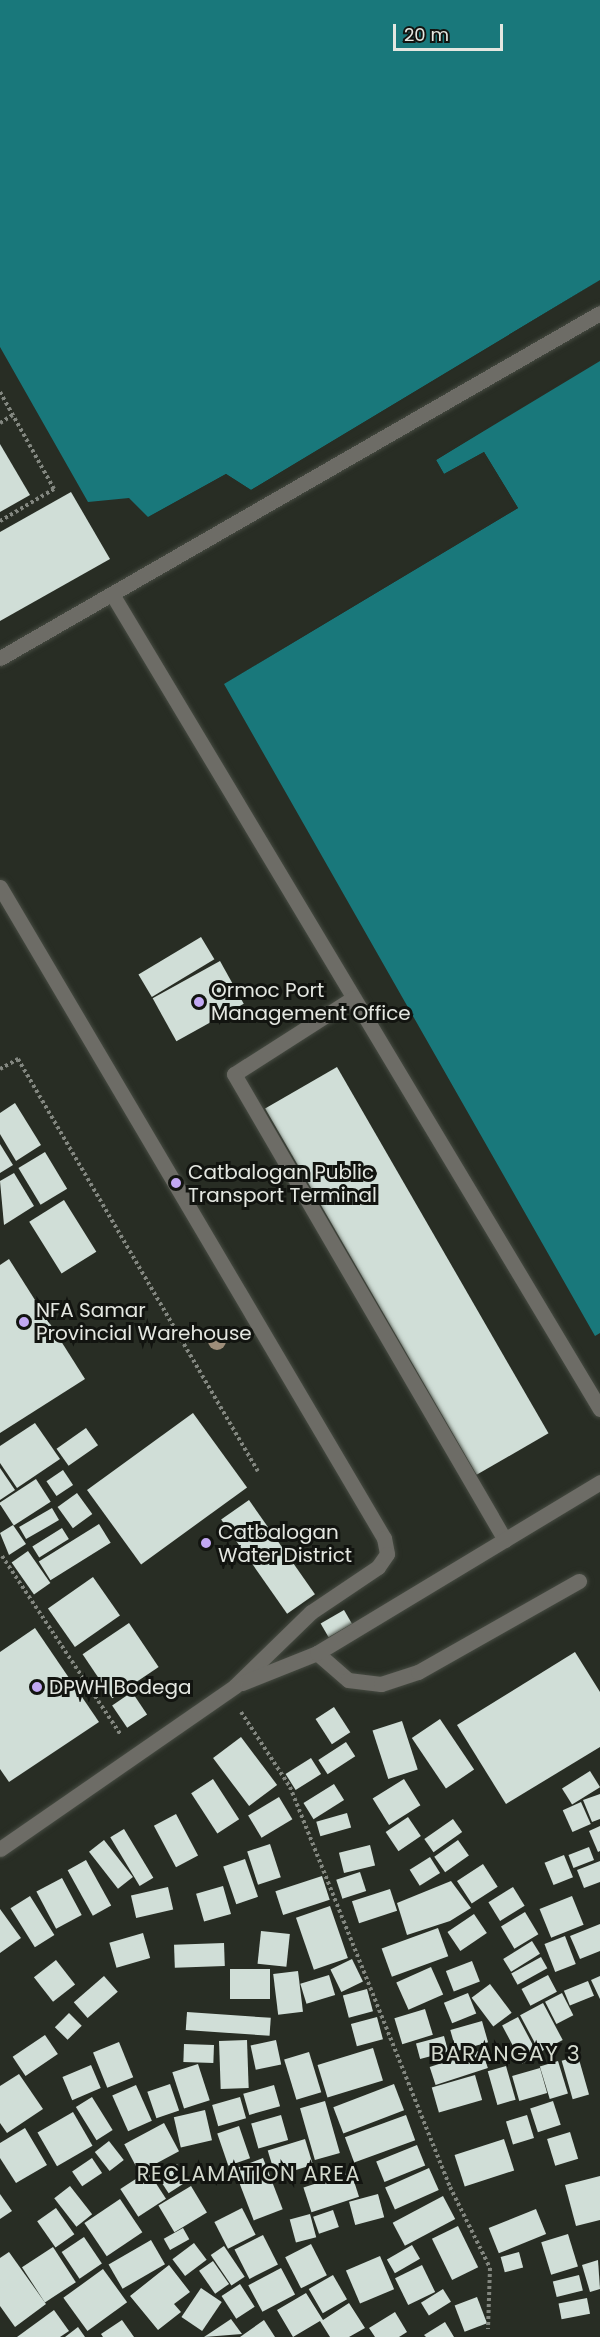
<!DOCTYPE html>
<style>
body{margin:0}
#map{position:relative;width:600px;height:2337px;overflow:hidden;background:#282d24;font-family:Poppins,sans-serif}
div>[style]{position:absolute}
.water>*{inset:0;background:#19787b}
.pier>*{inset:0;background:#282d24}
.building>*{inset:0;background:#d0ded7;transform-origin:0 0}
.path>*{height:4px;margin-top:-2px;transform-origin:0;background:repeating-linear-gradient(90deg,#838780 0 3px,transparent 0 6px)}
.roads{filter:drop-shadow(0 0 2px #464b42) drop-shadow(0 0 2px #464b42)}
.service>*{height:15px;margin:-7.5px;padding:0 7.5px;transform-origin:7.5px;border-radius:7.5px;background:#6d6c66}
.minor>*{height:15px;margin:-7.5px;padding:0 7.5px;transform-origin:7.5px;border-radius:7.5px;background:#6d6c66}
.trees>*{width:18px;height:18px;margin:-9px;border-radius:50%;background:#9e8e7a}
.dots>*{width:16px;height:16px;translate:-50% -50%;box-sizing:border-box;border:3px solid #121410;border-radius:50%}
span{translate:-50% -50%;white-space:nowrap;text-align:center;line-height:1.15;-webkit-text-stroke:6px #121410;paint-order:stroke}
.poi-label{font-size:20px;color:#e4e7e1}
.left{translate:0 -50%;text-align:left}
.neighbourhood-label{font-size:21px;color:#d4dace;letter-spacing:1.5px}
.quarter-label{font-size:22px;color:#d4dace;letter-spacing:1.5px}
.scale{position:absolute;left:393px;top:24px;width:110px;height:27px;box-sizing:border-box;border:3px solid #e4e7e1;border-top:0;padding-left:8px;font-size:18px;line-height:21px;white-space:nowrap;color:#e4e7e1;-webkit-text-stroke:4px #121410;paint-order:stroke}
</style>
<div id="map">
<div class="water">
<div style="clip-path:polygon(0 0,600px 0,600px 280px,251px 490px,226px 474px,148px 517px,129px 498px,88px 502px,0 347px)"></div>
<div style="clip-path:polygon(600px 361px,600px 1333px,595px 1336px,224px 684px,518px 508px,484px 452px,444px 474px,436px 460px)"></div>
</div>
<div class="pier">
<div style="clip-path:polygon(600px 280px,252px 493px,226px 477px,145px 519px,226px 474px,251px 490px)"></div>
<div style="clip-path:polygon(600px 358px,436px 460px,444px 474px,484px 452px,518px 508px,224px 684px,514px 507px,483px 456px,444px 477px,433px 459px)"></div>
</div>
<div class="building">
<div style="clip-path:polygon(0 444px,30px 495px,0 512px)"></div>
<div style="clip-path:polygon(71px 492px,110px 559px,0 621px,0 532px)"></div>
<div style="left:201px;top:937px;width:26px;height:73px;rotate:59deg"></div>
<div style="left:220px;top:961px;width:49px;height:77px;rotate:61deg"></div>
<div style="left:337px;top:1067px;width:423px;height:83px;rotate:60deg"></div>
<div style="clip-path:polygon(15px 1103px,41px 1145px,16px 1161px,0 1134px,0 1113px)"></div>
<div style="clip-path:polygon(0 1144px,13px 1165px,0 1173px)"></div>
<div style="left:45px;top:1152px;width:43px;height:31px;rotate:59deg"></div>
<div style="clip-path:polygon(14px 1173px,34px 1206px,4px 1225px,0 1181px)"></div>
<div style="left:64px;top:1200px;width:61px;height:41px;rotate:58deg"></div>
<div style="clip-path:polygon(9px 1259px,85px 1379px,0 1433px,0 1265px)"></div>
<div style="left:193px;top:1413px;width:92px;height:131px;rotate:54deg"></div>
<div style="clip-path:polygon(35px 1423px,60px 1459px,17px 1488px,0 1463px,0 1446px)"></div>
<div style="left:86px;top:1428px;width:21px;height:36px;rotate:55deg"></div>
<div style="clip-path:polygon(0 1468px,15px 1490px,0 1500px)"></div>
<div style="left:63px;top:1470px;width:18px;height:20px;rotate:56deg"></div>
<div style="left:36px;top:1479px;width:27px;height:44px;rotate:57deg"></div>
<div style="left:77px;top:1493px;width:26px;height:24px;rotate:54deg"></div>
<div style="left:249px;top:1500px;width:115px;height:34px;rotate:55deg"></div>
<div style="left:52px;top:1508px;width:14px;height:38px;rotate:60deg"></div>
<div style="left:99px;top:1524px;width:22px;height:71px;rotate:58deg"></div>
<div style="clip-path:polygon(13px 1525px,26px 1544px,9px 1555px,0 1533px)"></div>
<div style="left:62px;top:1528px;width:13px;height:35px;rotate:58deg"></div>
<div style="left:28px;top:1551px;width:39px;height:20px;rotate:55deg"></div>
<div style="left:93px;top:1577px;width:47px;height:55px;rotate:55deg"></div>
<div style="left:344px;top:1610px;width:16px;height:27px;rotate:60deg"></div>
<div style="left:129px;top:1623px;width:53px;height:56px;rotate:56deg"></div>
<div style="clip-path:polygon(35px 1628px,99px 1722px,9px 1782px,0 1769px,0 1652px)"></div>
<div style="clip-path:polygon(575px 1652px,600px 1692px,600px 1747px,506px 1804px,457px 1725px)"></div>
<div style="left:132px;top:1692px;width:27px;height:24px;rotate:56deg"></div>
<div style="left:334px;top:1707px;width:30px;height:22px;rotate:57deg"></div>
<div style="left:440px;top:1719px;width:61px;height:34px;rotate:56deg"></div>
<div style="left:402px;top:1721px;width:51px;height:31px;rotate:72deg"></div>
<div style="left:241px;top:1737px;width:60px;height:35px;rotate:53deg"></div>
<div style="left:346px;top:1742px;width:17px;height:33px;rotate:57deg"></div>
<div style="left:311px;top:1758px;width:19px;height:30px;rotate:58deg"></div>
<div style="left:590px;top:1771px;width:19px;height:33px;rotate:58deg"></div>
<div style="left:213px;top:1779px;width:48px;height:26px;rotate:57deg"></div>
<div style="left:404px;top:1779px;width:31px;height:37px;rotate:58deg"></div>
<div style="left:334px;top:1784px;width:19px;height:36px;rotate:58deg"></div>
<div style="clip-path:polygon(600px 1794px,600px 1819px,592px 1822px,583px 1800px)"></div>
<div style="left:279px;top:1797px;width:26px;height:36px;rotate:59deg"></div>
<div style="left:581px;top:1802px;width:24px;height:20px;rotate:66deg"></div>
<div style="left:347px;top:1813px;width:15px;height:32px;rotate:74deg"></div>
<div style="left:176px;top:1814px;width:47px;height:25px;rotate:62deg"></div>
<div style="left:408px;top:1817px;width:23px;height:27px;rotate:56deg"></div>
<div style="left:453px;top:1819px;width:16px;height:35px;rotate:55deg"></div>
<div style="clip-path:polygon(600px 1826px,600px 1851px,598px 1852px,589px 1831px)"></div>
<div style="left:124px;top:1829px;width:57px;height:16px;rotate:59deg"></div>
<div style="left:104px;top:1840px;width:47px;height:19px;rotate:52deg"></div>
<div style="left:458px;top:1840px;width:19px;height:29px;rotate:55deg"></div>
<div style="left:270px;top:1844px;width:35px;height:24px;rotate:72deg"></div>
<div style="left:370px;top:1845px;width:21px;height:32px;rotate:76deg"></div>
<div style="left:589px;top:1847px;width:14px;height:22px;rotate:69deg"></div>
<div style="left:564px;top:1855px;width:24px;height:21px;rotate:68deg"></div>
<div style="left:430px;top:1857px;width:19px;height:24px;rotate:58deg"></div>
<div style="left:245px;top:1859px;width:40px;height:23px;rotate:71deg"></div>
<div style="left:86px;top:1860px;width:52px;height:21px;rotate:61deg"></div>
<div style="clip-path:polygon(600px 1861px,600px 1882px,584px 1888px,577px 1870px)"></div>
<div style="left:483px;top:1864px;width:27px;height:31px;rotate:57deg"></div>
<div style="left:360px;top:1872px;width:20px;height:25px;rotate:72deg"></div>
<div style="left:322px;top:1876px;width:25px;height:49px;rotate:72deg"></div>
<div style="left:62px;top:1878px;width:42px;height:29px;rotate:62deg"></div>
<div style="clip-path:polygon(451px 1881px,471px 1908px,450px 1921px,407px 1935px,397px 1903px)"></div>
<div style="left:223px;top:1886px;width:29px;height:28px;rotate:74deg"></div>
<div style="left:168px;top:1887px;width:23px;height:38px;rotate:77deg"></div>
<div style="left:513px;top:1887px;width:22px;height:29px;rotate:58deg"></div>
<div style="left:390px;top:1889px;width:23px;height:40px;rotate:72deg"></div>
<div style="left:30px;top:1896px;width:46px;height:23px;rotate:58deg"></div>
<div style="left:572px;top:1896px;width:31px;height:35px;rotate:68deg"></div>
<div style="left:330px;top:1906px;width:55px;height:36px;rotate:71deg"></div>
<div style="clip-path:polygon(0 1909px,21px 1938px,0 1953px)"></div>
<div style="left:525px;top:1912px;width:26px;height:28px;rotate:59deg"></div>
<div style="left:474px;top:1914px;width:23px;height:32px;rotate:56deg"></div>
<div style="clip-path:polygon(600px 1924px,600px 1951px,580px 1959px,570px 1936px)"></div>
<div style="left:438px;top:1928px;width:30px;height:60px;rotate:70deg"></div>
<div style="left:261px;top:1931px;width:29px;height:33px;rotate:6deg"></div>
<div style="left:143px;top:1933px;width:26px;height:35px;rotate:74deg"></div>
<div style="left:565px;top:1936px;width:30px;height:22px;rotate:69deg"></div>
<div style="left:532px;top:1941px;width:15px;height:34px;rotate:58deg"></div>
<div style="left:224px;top:1943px;width:23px;height:50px;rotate:88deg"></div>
<div style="left:541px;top:1957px;width:13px;height:34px;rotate:61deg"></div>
<div style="left:352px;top:1959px;width:25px;height:24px;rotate:64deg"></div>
<div style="left:56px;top:1960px;width:31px;height:28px;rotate:52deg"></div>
<div style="left:472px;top:1961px;width:22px;height:28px;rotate:69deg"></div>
<div style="left:431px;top:1967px;width:30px;height:38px;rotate:66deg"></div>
<div style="left:230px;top:1969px;width:40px;height:30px"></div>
<div style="left:298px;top:1971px;width:41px;height:25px;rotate:83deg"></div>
<div style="left:329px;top:1975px;width:21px;height:30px;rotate:73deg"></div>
<div style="left:548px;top:1975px;width:19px;height:30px;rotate:62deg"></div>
<div style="left:104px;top:1976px;width:21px;height:40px;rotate:49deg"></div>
<div style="clip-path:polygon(600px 1976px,600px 1999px,591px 1980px)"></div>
<div style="left:588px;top:1981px;width:16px;height:26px;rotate:68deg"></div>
<div style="left:490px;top:1984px;width:36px;height:23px;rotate:53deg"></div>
<div style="left:367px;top:1989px;width:23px;height:25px;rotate:75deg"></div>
<div style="left:468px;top:1993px;width:22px;height:26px;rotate:68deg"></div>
<div style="left:562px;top:1993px;width:25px;height:19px;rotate:63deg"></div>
<div style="left:543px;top:2003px;width:42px;height:26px;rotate:62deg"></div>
<div style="left:425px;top:2009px;width:27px;height:32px;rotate:73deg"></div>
<div style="left:187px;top:2012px;width:84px;height:18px;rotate:4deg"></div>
<div style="left:69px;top:2013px;width:18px;height:20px;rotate:45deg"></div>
<div style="left:377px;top:2017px;width:23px;height:27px;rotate:75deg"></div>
<div style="left:518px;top:2017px;width:43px;height:18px;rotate:62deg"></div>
<div style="left:482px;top:2021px;width:22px;height:33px;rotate:74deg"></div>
<div style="left:45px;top:2035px;width:23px;height:39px;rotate:56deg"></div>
<div style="left:444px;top:2036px;width:16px;height:29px;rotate:75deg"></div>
<div style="left:247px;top:2040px;width:48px;height:28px;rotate:88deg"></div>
<div style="left:276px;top:2040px;width:25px;height:26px;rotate:78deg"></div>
<div style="left:119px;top:2042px;width:38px;height:28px;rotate:68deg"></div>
<div style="left:184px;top:2044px;width:30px;height:18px;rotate:2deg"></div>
<div style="left:373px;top:2048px;width:34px;height:58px;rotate:73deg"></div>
<div style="left:482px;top:2050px;width:19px;height:55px;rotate:72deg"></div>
<div style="left:309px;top:2052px;width:42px;height:26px;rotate:73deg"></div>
<div style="left:578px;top:2056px;width:40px;height:17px;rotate:74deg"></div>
<div style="left:558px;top:2061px;width:34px;height:19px;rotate:73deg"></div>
<div style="left:198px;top:2064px;width:38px;height:27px;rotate:72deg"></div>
<div style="left:91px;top:2065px;width:25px;height:31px;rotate:67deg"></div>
<div style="left:506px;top:2066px;width:35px;height:19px;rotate:74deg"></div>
<div style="left:540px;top:2068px;width:26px;height:29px;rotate:74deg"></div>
<div style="clip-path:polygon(19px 2074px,43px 2109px,7px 2133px,0 2123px,0 2086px)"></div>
<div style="left:475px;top:2075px;width:26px;height:45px;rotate:74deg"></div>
<div style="left:170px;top:2084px;width:28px;height:24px;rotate:71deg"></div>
<div style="left:394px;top:2084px;width:28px;height:65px;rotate:69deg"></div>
<div style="left:136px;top:2085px;width:39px;height:26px;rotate:66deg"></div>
<div style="left:274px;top:2085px;width:22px;height:32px;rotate:74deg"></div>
<div style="left:92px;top:2097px;width:39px;height:19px;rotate:58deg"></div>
<div style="left:240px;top:2097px;width:22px;height:29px;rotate:74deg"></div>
<div style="left:325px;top:2101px;width:54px;height:26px;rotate:74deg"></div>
<div style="left:553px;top:2101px;width:25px;height:24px;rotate:72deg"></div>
<div style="left:205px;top:2110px;width:31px;height:32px;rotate:77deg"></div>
<div style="left:73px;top:2112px;width:39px;height:41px;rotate:60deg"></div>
<div style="left:281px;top:2115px;width:26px;height:31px;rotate:74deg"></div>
<div style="left:406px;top:2115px;width:27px;height:65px;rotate:70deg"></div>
<div style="left:527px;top:2115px;width:24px;height:22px;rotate:73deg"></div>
<div style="left:164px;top:2123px;width:32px;height:45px;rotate:62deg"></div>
<div style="left:239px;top:2126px;width:34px;height:23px;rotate:71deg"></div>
<div style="clip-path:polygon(25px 2128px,47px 2165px,16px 2183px,0 2158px,0 2143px)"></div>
<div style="left:570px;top:2132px;width:28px;height:24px;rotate:73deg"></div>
<div style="left:305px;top:2139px;width:27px;height:39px;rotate:73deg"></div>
<div style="left:504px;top:2139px;width:33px;height:52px;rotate:72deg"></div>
<div style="left:109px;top:2141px;width:24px;height:18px;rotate:52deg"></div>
<div style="left:417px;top:2145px;width:22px;height:44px;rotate:68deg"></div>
<div style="left:92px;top:2158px;width:18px;height:24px;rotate:56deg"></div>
<div style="left:263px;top:2158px;width:55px;height:31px;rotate:69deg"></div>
<div style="left:177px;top:2164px;width:20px;height:23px;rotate:57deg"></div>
<div style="left:429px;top:2168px;width:24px;height:48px;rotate:66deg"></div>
<div style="left:148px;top:2171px;width:33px;height:33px;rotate:57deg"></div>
<div style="left:351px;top:2172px;width:26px;height:50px;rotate:72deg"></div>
<div style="clip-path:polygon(600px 2176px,600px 2220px,576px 2226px,565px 2185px)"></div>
<div style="left:70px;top:2186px;width:36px;height:20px;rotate:52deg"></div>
<div style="left:191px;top:2186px;width:31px;height:38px;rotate:59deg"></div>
<div style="clip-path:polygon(0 2194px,12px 2211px,0 2219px)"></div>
<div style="left:378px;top:2194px;width:24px;height:30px;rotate:75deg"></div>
<div style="left:443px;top:2196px;width:26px;height:57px;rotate:62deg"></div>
<div style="left:120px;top:2199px;width:40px;height:43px;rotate:56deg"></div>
<div style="left:56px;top:2208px;width:32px;height:23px;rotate:55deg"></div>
<div style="left:242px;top:2208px;width:30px;height:31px;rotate:63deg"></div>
<div style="left:536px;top:2209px;width:27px;height:51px;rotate:68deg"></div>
<div style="left:333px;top:2210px;width:18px;height:21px;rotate:71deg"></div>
<div style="left:310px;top:2214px;width:24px;height:21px;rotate:75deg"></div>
<div style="left:458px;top:2226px;width:46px;height:29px;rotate:64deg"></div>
<div style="left:183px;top:2228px;width:13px;height:22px;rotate:61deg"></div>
<div style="left:568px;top:2234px;width:34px;height:28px;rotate:73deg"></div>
<div style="left:263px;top:2235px;width:33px;height:32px;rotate:63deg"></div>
<div style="left:84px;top:2237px;width:32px;height:27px;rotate:56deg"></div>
<div style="left:151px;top:2240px;width:28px;height:49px;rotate:60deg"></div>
<div style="left:194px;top:2243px;width:21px;height:27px;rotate:53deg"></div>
<div style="left:311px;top:2244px;width:35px;height:29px;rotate:63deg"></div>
<div style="left:412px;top:2245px;width:16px;height:29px;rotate:60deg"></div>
<div style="left:224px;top:2246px;width:37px;height:16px;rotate:56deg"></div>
<div style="left:53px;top:2247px;width:42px;height:37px;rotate:57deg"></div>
<div style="clip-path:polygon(9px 2252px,46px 2304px,15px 2327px,0 2306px,0 2258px)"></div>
<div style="left:519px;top:2252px;width:16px;height:19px;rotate:75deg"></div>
<div style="left:380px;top:2256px;width:36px;height:37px;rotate:67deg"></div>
<div style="clip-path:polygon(598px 2260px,600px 2289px,590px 2292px,582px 2265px)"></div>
<div style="left:213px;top:2261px;width:28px;height:17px;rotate:55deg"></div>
<div style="clip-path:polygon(169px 2265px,190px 2292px,174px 2304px,181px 2312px,158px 2330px,130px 2296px)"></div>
<div style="left:422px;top:2265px;width:30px;height:30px;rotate:64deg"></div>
<div style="left:281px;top:2268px;width:30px;height:37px;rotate:62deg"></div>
<div style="left:103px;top:2269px;width:41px;height:49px;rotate:54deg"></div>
<div style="left:333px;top:2275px;width:28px;height:28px;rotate:60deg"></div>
<div style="left:579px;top:2275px;width:16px;height:27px;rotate:76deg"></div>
<div style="left:240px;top:2284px;width:27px;height:22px;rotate:57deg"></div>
<div style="left:201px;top:2288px;width:25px;height:35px;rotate:34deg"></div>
<div style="left:443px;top:2289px;width:15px;height:26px;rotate:58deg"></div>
<div style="clip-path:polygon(306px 2293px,323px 2320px,349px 2303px,365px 2328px,349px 2337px,330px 2337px,320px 2321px,293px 2337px,277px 2310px)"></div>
<div style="left:477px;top:2297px;width:28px;height:24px;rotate:69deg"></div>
<div style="left:587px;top:2298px;width:16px;height:29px;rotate:79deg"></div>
<div style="clip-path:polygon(54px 2310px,69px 2331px,60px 2337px,17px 2337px)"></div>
<div style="clip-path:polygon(395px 2312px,407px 2332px,399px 2337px,375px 2337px,369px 2328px)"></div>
<div style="clip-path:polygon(231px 2319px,242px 2334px,204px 2337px)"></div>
<div style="clip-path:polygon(122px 2320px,134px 2337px,103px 2337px,101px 2334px)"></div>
<div style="clip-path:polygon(264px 2320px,275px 2337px,240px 2337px)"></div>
<div style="clip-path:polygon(445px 2322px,454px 2337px,426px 2337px,424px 2335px)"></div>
<div style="clip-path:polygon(78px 2327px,85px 2337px,65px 2337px)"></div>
</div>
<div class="path">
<div style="left:0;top:392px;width:111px;rotate:60.9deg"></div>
<div style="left:54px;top:489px;width:63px;rotate:149.3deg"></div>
<div style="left:0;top:423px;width:15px;rotate:-32deg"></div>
<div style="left:0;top:1069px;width:21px;rotate:-29deg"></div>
<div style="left:18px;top:1059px;width:477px;rotate:59.8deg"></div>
<div style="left:2px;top:1556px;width:215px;rotate:56.4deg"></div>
<div style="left:241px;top:1712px;width:90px;rotate:56.8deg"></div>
<div style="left:290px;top:1787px;width:431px;rotate:68.2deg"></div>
<div style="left:450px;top:2187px;width:90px;rotate:63.7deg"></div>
<div style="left:490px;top:2268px;width:61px;rotate:91.9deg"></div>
</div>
<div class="roads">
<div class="service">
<div style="left:112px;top:594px;width:950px;rotate:59.09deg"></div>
<div style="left:0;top:658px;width:692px;rotate:-29.9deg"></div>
<div style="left:0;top:887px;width:756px;rotate:59.47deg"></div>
<div style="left:384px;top:1538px;width:16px;rotate:79deg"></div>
<div style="left:387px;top:1554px;width:16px;rotate:125deg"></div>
<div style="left:378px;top:1567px;width:81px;rotate:146.1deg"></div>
<div style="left:311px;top:1612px;width:106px;rotate:135.8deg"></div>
<div style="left:353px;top:998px;width:141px;rotate:147.4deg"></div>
<div style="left:234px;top:1074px;width:539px;rotate:59.82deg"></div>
<div style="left:317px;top:1653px;width:41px;rotate:41.1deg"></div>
<div style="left:348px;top:1680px;width:33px;rotate:7deg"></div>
<div style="left:381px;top:1684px;width:39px;rotate:-18deg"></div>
<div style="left:418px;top:1672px;width:185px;rotate:-29.5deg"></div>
<div style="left:242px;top:1683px;width:81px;rotate:-21.8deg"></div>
<div style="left:317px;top:1653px;width:331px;rotate:-31.1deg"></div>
</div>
<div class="minor">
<div style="left:0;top:1849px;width:286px;rotate:-34.7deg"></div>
</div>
</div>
<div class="trees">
<div style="left:217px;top:1341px"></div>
</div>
<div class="dots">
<div style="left:199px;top:1002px;background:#c2a8f3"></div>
<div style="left:176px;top:1183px;background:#c2a8f3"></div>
<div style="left:24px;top:1322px;background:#c2a8f3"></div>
<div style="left:206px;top:1543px;background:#c2a8f3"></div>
<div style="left:37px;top:1687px;background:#c2a8f3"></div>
</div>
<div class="poi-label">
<span class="left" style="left:211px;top:1002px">Ormoc Port<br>Management Office</span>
<span class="left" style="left:188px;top:1184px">Catbalogan Public<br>Transport Terminal</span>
<span class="left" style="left:36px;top:1322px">NFA Samar<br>Provincial Warehouse</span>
<span class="left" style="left:218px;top:1544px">Catbalogan<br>Water District</span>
<span class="left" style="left:49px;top:1687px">DPWH Bodega</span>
</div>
<div class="neighbourhood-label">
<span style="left:249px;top:2174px">RECLAMATION AREA</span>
</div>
<div class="quarter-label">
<span style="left:506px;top:2054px">BARANGAY 3</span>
</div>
<div class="scale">20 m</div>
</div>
